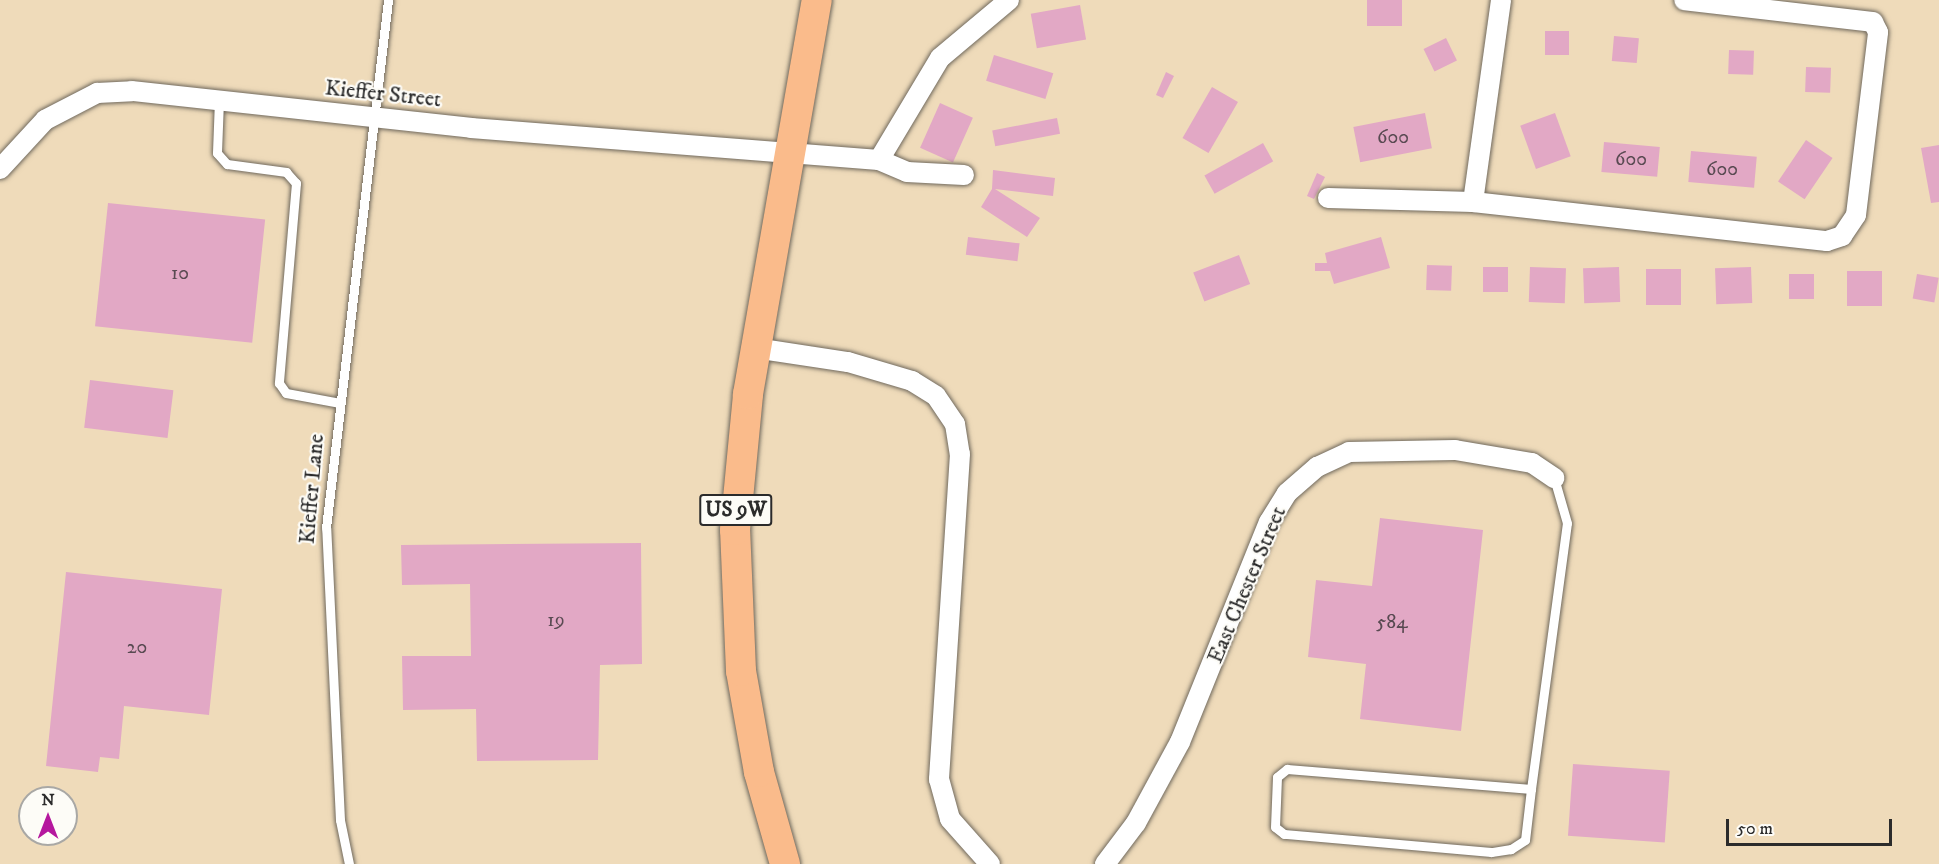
<!DOCTYPE html>
<style>
body{margin:0}
#map{position:relative;width:1939px;height:864px;overflow:hidden;background:#efdbba;font-family:"IM FELL DW Pica",serif}
div>[style]{position:absolute}
.building>*{inset:0;background:#e2a8c5;transform-origin:0 0}
.roads{filter:drop-shadow(0 0 2px #70695d) drop-shadow(0 0 2px #70695d)}
.service>*{height:9px;margin:-4.5px;padding:0 4.5px;transform-origin:4.5px;border-radius:4.5px;background:#fff}
.minor>*{height:20px;margin:-10px;padding:0 10px;transform-origin:10px;border-radius:10px;background:#fff}
.primary>*{height:30px;margin:-15px;padding:0 15px;transform-origin:15px;border-radius:15px;background:#fabb8b}
span{translate:-50% -50%;white-space:nowrap;text-align:center;line-height:1.15;-webkit-text-stroke:4.5px #fdfcf7;paint-order:stroke}
.number-label{font-size:20px;color:#594a52}
.number-label span{-webkit-text-stroke-width:0}
.shield-label span{padding:2px 4px;background:#fdfcf7;border:2px solid;border-radius:4px;-webkit-text-stroke-width:0}
.shield-label{font-size:21px;color:#2b2b2b;font-weight:700}
.street-label{font-size:22px;color:#2b2b2b}
.north{position:absolute;left:18px;top:786px;width:60px;height:60px;box-sizing:border-box;background:#fdfcf7;border:2px solid #a9a8a5;border-radius:50%;rotate:0deg;font-size:16px;font-weight:700;line-height:24px;text-align:center;color:#2b2b2b}
.north::after{content:'';display:block;margin:auto;width:21px;height:27px;background:#b5179e;clip-path:polygon(50% 0,100% 100%,50% 72%,0 100%)}
.scale{position:absolute;left:1726px;top:819px;width:166px;height:27px;box-sizing:border-box;border:3px solid #2b2b2b;border-top:0;padding-left:8px;font-size:18px;line-height:21px;white-space:nowrap;color:#2b2b2b;-webkit-text-stroke:4px #fdfcf7;paint-order:stroke}
</style>
<div id="map">
<div class="building">
<div style="left:1367px;top:0;width:35px;height:26px"></div>
<div style="left:1080px;top:5px;width:35px;height:50px;rotate:80deg"></div>
<div style="left:1545px;top:31px;width:24px;height:24px"></div>
<div style="left:1614px;top:36px;width:25px;height:25px;rotate:5deg"></div>
<div style="left:1446px;top:38px;width:25px;height:25px;rotate:64deg"></div>
<div style="left:1729px;top:50px;width:25px;height:24px;rotate:2deg"></div>
<div style="left:994px;top:55px;width:62px;height:27px;rotate:17deg"></div>
<div style="left:1806px;top:67px;width:25px;height:25px;rotate:2deg"></div>
<div style="clip-path:polygon(1166px 72px,1174px 76px,1163px 98px,1156px 95px)"></div>
<div style="left:1212px;top:87px;width:30px;height:59px;rotate:30deg"></div>
<div style="left:940px;top:103px;width:36px;height:49px;rotate:24deg"></div>
<div style="left:1425px;top:113px;width:36px;height:73px;rotate:79deg"></div>
<div style="left:1555px;top:113px;width:46px;height:37px;rotate:70deg"></div>
<div style="left:1057px;top:118px;width:16px;height:66px;rotate:79deg"></div>
<div style="left:1806px;top:140px;width:32px;height:50px;rotate:34deg"></div>
<div style="left:1604px;top:142px;width:56px;height:30px;rotate:5deg"></div>
<div style="left:1263px;top:143px;width:21px;height:67px;rotate:61deg"></div>
<div style="clip-path:polygon(1939px 145px,1939px 202px,1931px 203px,1921px 148px)"></div>
<div style="left:1691px;top:151px;width:66px;height:31px;rotate:5deg"></div>
<div style="clip-path:polygon(993px 170px,1055px 178px,1053px 196px,995px 189px,1040px 218px,1027px 237px,981px 207px,992px 189px)"></div>
<div style="clip-path:polygon(1317px 173px,1325px 177px,1314px 199px,1307px 196px)"></div>
<div style="left:108px;top:203px;width:158px;height:124px;rotate:6deg"></div>
<div style="left:968px;top:237px;width:52px;height:18px;rotate:7deg"></div>
<div style="clip-path:polygon(1381px 237px,1390px 268px,1334px 284px,1330px 271px,1315px 271px,1315px 263px,1327px 263px,1325px 253px)"></div>
<div style="left:1239px;top:255px;width:31px;height:49px;rotate:69deg"></div>
<div style="left:1427px;top:265px;width:25px;height:25px;rotate:2deg"></div>
<div style="left:1483px;top:267px;width:25px;height:25px"></div>
<div style="left:1530px;top:267px;width:36px;height:35px;rotate:2deg"></div>
<div style="left:1619px;top:267px;width:35px;height:36px;rotate:88deg"></div>
<div style="left:1751px;top:267px;width:36px;height:36px;rotate:88deg"></div>
<div style="left:1681px;top:269px;width:36px;height:35px;rotate:90deg"></div>
<div style="left:1847px;top:271px;width:35px;height:35px"></div>
<div style="left:1789px;top:274px;width:25px;height:25px"></div>
<div style="left:1917px;top:274px;width:22px;height:25px;rotate:10deg"></div>
<div style="left:90px;top:380px;width:84px;height:48px;rotate:7deg"></div>
<div style="clip-path:polygon(1380px 518px,1483px 530px,1461px 731px,1360px 719px,1366px 664px,1308px 657px,1316px 580px,1372px 586px)"></div>
<div style="clip-path:polygon(641px 543px,642px 664px,600px 665px,598px 760px,477px 761px,476px 709px,403px 710px,402px 656px,471px 656px,470px 584px,402px 585px,401px 545px)"></div>
<div style="clip-path:polygon(66px 572px,222px 589px,209px 715px,124px 706px,119px 759px,100px 757px,98px 772px,46px 766px)"></div>
<div style="left:1573px;top:764px;width:97px;height:72px;rotate:4deg"></div>
</div>
<div class="roads">
<div class="service">
<div style="left:219px;top:100px;width:53px;rotate:92.2deg"></div>
<div style="left:217px;top:153px;width:15px;rotate:48deg"></div>
<div style="left:227px;top:164px;width:60px;rotate:7.7deg"></div>
<div style="left:286px;top:172px;width:15px;rotate:48deg"></div>
<div style="left:296px;top:183px;width:201px;rotate:94.9deg"></div>
<div style="left:279px;top:383px;width:12px;rotate:55deg"></div>
<div style="left:286px;top:393px;width:55px;rotate:10.5deg"></div>
<div style="left:1531px;top:789px;width:51px;rotate:96.7deg"></div>
<div style="left:1525px;top:840px;width:17px;rotate:147deg"></div>
<div style="left:1511px;top:849px;width:20px;rotate:171deg"></div>
<div style="left:1491px;top:852px;width:208px;rotate:-175deg"></div>
<div style="left:1284px;top:834px;width:11px;rotate:-142deg"></div>
<div style="left:1275px;top:827px;width:50px;rotate:-87.7deg"></div>
<div style="left:1277px;top:777px;width:13px;rotate:-39deg"></div>
<div style="left:1287px;top:769px;width:245px;rotate:4.7deg"></div>
<div style="left:1531px;top:789px;width:268px;rotate:-82.3deg"></div>
<div style="left:1567px;top:523px;width:47px;rotate:-106.1deg"></div>
<div style="left:349px;top:864px;width:45px;rotate:-101.6deg"></div>
<div style="left:340px;top:820px;width:292px;rotate:-92.7deg"></div>
<div style="left:326px;top:528px;width:532px;rotate:-83.3deg"></div>
</div>
<div class="minor">
<div style="left:879px;top:160px;width:119px;rotate:-59.1deg"></div>
<div style="left:940px;top:58px;width:90px;rotate:-40deg"></div>
<div style="left:0;top:169px;width:67px;rotate:-47.4deg"></div>
<div style="left:45px;top:120px;width:59px;rotate:-27.4deg"></div>
<div style="left:97px;top:93px;width:35px;rotate:-3deg"></div>
<div style="left:132px;top:91px;width:341px;rotate:6.2deg"></div>
<div style="left:471px;top:128px;width:409px;rotate:4.5deg"></div>
<div style="left:879px;top:160px;width:30px;rotate:23deg"></div>
<div style="left:907px;top:172px;width:57px;rotate:3deg"></div>
<div style="left:1328px;top:198px;width:145px;rotate:1.6deg"></div>
<div style="left:1473px;top:202px;width:356px;rotate:6.3deg"></div>
<div style="left:1827px;top:241px;width:16px;rotate:-18deg"></div>
<div style="left:1842px;top:236px;width:25px;rotate:-56deg"></div>
<div style="left:1856px;top:215px;width:184px;rotate:-83.1deg"></div>
<div style="left:1878px;top:32px;width:11px;rotate:-117deg"></div>
<div style="left:1873px;top:22px;width:190px;rotate:-173.4deg"></div>
<div style="left:1473px;top:202px;width:204px;rotate:-82.1deg"></div>
<div style="left:755px;top:348px;width:94px;rotate:8.6deg"></div>
<div style="left:848px;top:362px;width:67px;rotate:16.5deg"></div>
<div style="left:912px;top:381px;width:28px;rotate:32deg"></div>
<div style="left:936px;top:396px;width:34px;rotate:56deg"></div>
<div style="left:955px;top:424px;width:30px;rotate:81deg"></div>
<div style="left:960px;top:454px;width:326px;rotate:93.7deg"></div>
<div style="left:939px;top:779px;width:41px;rotate:74.6deg"></div>
<div style="left:950px;top:819px;width:60px;rotate:48.4deg"></div>
<div style="left:1105px;top:864px;width:51px;rotate:-52.9deg"></div>
<div style="left:1136px;top:823px;width:92px;rotate:-61.5deg"></div>
<div style="left:1180px;top:742px;width:237px;rotate:-68deg"></div>
<div style="left:1269px;top:522px;width:34px;rotate:-58deg"></div>
<div style="left:1287px;top:493px;width:40px;rotate:-41deg"></div>
<div style="left:1317px;top:467px;width:35px;rotate:-25deg"></div>
<div style="left:1349px;top:452px;width:106px;rotate:-1.1deg"></div>
<div style="left:1455px;top:450px;width:78px;rotate:9.6deg"></div>
<div style="left:1532px;top:463px;width:27px;rotate:34deg"></div>
</div>
<div class="primary">
<div style="left:785px;top:864px;width:96px;rotate:-105.8deg"></div>
<div style="left:759px;top:772px;width:103px;rotate:-100.1deg"></div>
<div style="left:741px;top:671px;width:141px;rotate:-92.4deg"></div>
<div style="left:735px;top:530px;width:137px;rotate:-84.5deg"></div>
<div style="left:748px;top:394px;width:400px;rotate:-80.1deg"></div>
</div>
</div>
<div class="number-label">
<span style="left:1393px;top:137px">600</span>
<span style="left:1631px;top:159px">600</span>
<span style="left:1722px;top:169px">600</span>
<span style="left:180px;top:273px">10</span>
<span style="left:556px;top:620px">19</span>
<span style="left:1392px;top:622px">584</span>
<span style="left:137px;top:647px">20</span>
</div>
<div class="shield-label">
<span style="left:736px;top:510px">US 9W</span>
</div>
<div class="street-label">
<span style="left:383px;top:94px;rotate:6deg">Kieffer Street</span>
<span style="left:312px;top:489px;rotate:-85deg">Kieffer Lane</span>
<span style="left:1247px;top:585px;rotate:-67deg">East Chester Street</span>
</div>
<div class="north">N</div>
<div class="scale">50 m</div>
</div>
